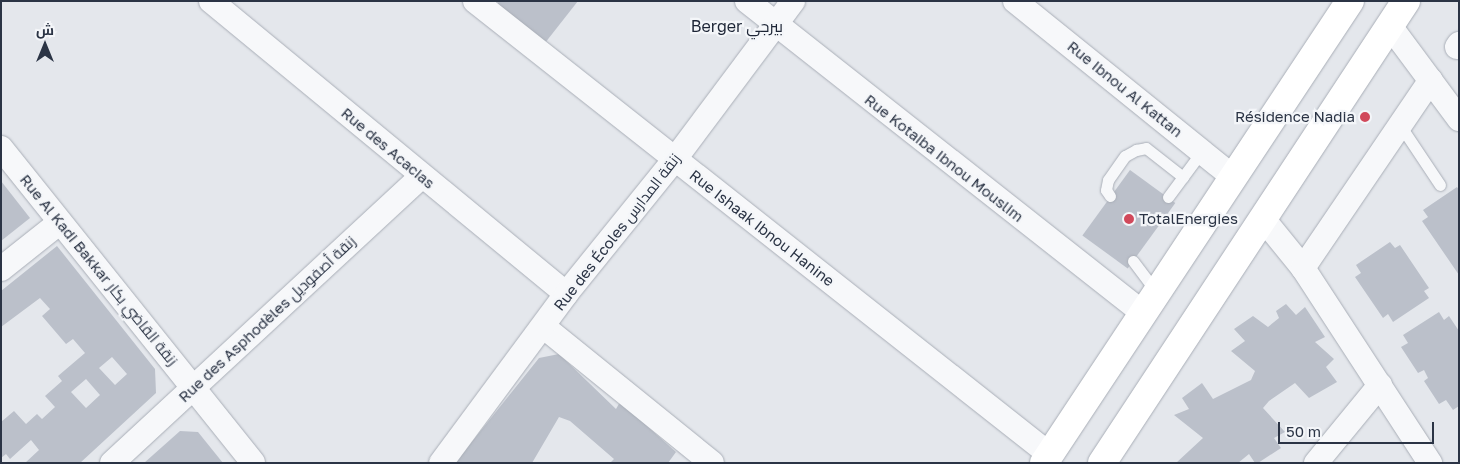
<!DOCTYPE html>
<meta charset="utf-8">
<style>
body{margin:0}
#map{position:relative;width:1460px;height:464px;overflow:hidden;background:#e4e7ec;font-family:"Golos Text",Cairo,sans-serif}
div>[style]{position:absolute}
.building>*{inset:0;background:#bbc0ca;transform-origin:0 0}
.roads{filter:drop-shadow(0 0 1px #a9aeb7) drop-shadow(0 0 1px #a9aeb7)}
.service>*{height:11px;margin:-5.5px;padding:0 5.5px;transform-origin:5.5px;border-radius:5.5px;background:#f7f8fa}
.minor>*{height:24px;margin:-12px;padding:0 12px;transform-origin:12px;border-radius:12px;background:#f7f8fa}
.primary>*{height:28px;margin:-14px;padding:0 14px;transform-origin:14px;border-radius:14px;background:#fff}
.dots>*{width:14px;height:14px;translate:-50% -50%;box-sizing:border-box;border:2px solid #f4f6f9;border-radius:50%}
span{translate:-50% -50%;white-space:nowrap;text-align:center;line-height:1.15;-webkit-text-stroke:4.5px #f4f6f9;paint-order:stroke}
.street-label{font-size:15px;color:#2b3445}
.poi-label{font-size:15px;color:#2b3445}
.right{translate:-100% -50%;text-align:right}
.left{translate:0 -50%;text-align:left}
.neighbourhood-label{font-size:16px;color:#1d2536}
.frame{position:absolute;inset:0;border:2px solid #2b3445;pointer-events:none}
.north{position:absolute;left:20px;top:20px;width:50px;height:50px;-webkit-text-stroke:4px #f4f6f9;paint-order:stroke;rotate:0deg;font-size:14px;font-weight:700;line-height:20px;text-align:center;color:#2b3445}
.north::after{content:'';display:block;margin:auto;width:18px;height:22px;background:#2b3445;clip-path:polygon(50% 0,100% 100%,50% 72%,0 100%)}
.scale{position:absolute;left:1278px;top:422px;width:156px;height:22px;box-sizing:border-box;border:2px solid #2b3445;border-top:0;padding-left:6px;font-size:15px;line-height:18px;white-space:nowrap;color:#2b3445;-webkit-text-stroke:4px #f4f6f9;paint-order:stroke}
</style>
<div id="map">
<div class="building">
<div style="clip-path:polygon(499px 1px,578px 1px,545px 43px,497px 5px)"></div>
<div style="left:1130px;top:170px;width:56px;height:81px;rotate:36deg"></div>
<div style="clip-path:polygon(1px 181px,30px 218px,1px 241px)"></div>
<div style="clip-path:polygon(1457px 187px,1459px 190px,1459px 275px,1422px 221px,1428px 217px,1423px 210px)"></div>
<div style="clip-path:polygon(1390px 242px,1395px 248px,1400px 245px,1429px 288px,1424px 291px,1429px 298px,1393px 322px,1388px 314px,1383px 318px,1355px 277px,1361px 273px,1356px 265px)"></div>
<div style="clip-path:polygon(evenodd,57px 246px,155px 369px,156px 393px,80px 463px,25px 463px,39px 450px,31px 440px,10px 459px,6px 454px,1px 458px,1px 422px,14px 411px,26px 424px,37px 414px,42px 419px,55px 407px,45px 396px,62px 381px,58px 376px,85px 353px,73px 339px,66px 344px,42px 316px,50px 309px,40px 298px,1px 327px,1px 291px,57px 246px,112px 357px,127px 374px,115px 385px,99px 368px,112px 357px,57px 246px,86px 379px,100px 395px,86px 408px,71px 392px,86px 379px)"></div>
<div style="clip-path:polygon(1286px 304px,1296px 315px,1305px 307px,1325px 337px,1315px 342px,1334px 359px,1326px 367px,1337px 382px,1309px 398px,1295px 383px,1269px 401px,1263px 408px,1285px 432px,1274px 438px,1281px 448px,1258px 463px,1255px 463px,1249px 454px,1238px 463px,1176px 463px,1203px 438px,1174px 415px,1189px 409px,1182px 398px,1202px 383px,1213px 399px,1251px 380px,1255px 371px,1231px 351px,1245px 341px,1234px 329px,1253px 316px,1268px 327px,1279px 318px,1276px 311px)"></div>
<div style="clip-path:polygon(1439px 312px,1444px 320px,1449px 316px,1459px 331px,1459px 406px,1453px 410px,1446px 400px,1439px 404px,1424px 381px,1428px 378px,1424px 370px,1418px 373px,1401px 347px,1408px 343px,1403px 335px)"></div>
<div style="clip-path:polygon(559px 354px,616px 409px,620px 402px,676px 452px,668px 463px,610px 463px,614px 459px,570px 421px,559px 417px,532px 463px,455px 463px,539px 358px)"></div>
<div style="clip-path:polygon(180px 431px,198px 432px,223px 463px,144px 463px)"></div>
</div>
<div class="roads">
<div class="service">
<div style="left:1400px;top:125px;width:72px;rotate:56.3deg"></div>
<div style="left:1110px;top:196px;width:7px;rotate:-124deg"></div>
<div style="left:1106px;top:190px;width:10px;rotate:-79deg"></div>
<div style="left:1108px;top:180px;width:29px;rotate:-55deg"></div>
<div style="left:1125px;top:156px;width:13px;rotate:-29deg"></div>
<div style="left:1136px;top:150px;width:10px;rotate:-11deg"></div>
<div style="left:1146px;top:148px;width:47px;rotate:38.1deg"></div>
<div style="left:1168px;top:197px;width:57px;rotate:-53.5deg"></div>
<div style="left:1133px;top:261px;width:38px;rotate:53deg"></div>
</div>
<div class="minor">
<div style="left:211px;top:1px;width:460px;rotate:39.5deg"></div>
<div style="left:475px;top:1px;width:731px;rotate:38.28deg"></div>
<div style="left:747px;top:1px;width:504px;rotate:38.23deg"></div>
<div style="left:1015px;top:1px;width:280px;rotate:38.9deg"></div>
<div style="left:1390px;top:26px;width:116px;rotate:53.4deg"></div>
<div style="left:1457px;top:47px;width:4px;rotate:-56deg"></div>
<div style="left:1px;top:148px;width:403px;rotate:51.3deg"></div>
<div style="left:1264px;top:220px;width:62px;rotate:50.9deg"></div>
<div style="left:1303px;top:268px;width:233px;rotate:56.9deg"></div>
<div style="left:1303px;top:268px;width:227px;rotate:-55.8deg"></div>
<div style="left:1px;top:269px;width:75px;rotate:-38.5deg"></div>
<div style="left:544px;top:327px;width:216px;rotate:39deg"></div>
<div style="left:112px;top:463px;width:422px;rotate:-42.8deg"></div>
<div style="left:441px;top:463px;width:210px;rotate:-53.5deg"></div>
<div style="left:566px;top:294px;width:174px;rotate:-51.1deg"></div>
<div style="left:675px;top:159px;width:197px;rotate:-53.2deg"></div>
<div style="left:1316px;top:463px;width:101px;rotate:-50.6deg"></div>
</div>
<div class="primary">
<div style="left:1044px;top:463px;width:554px;rotate:-56.48deg"></div>
<div style="left:1102px;top:463px;width:553px;rotate:-56.65deg"></div>
</div>
</div>
<div class="dots">
<div style="left:1365px;top:117px;background:#d1495b"></div>
<div style="left:1129px;top:219px;background:#d1495b"></div>
</div>
<div class="street-label">
<span style="left:1125px;top:89px;rotate:39deg">Rue Ibnou Al Kattan</span>
<span style="left:388px;top:148px;rotate:40deg">Rue des Acacias</span>
<span style="left:944px;top:158px;rotate:38deg">Rue Kotaiba Ibnou Mouslim</span>
<span style="left:762px;top:228px;rotate:38deg">Rue Ishaak Ibnou Hanine</span>
<span style="left:617px;top:232px;rotate:-52deg">Rue des Écoles زنقة المدارس</span>
<span style="left:99px;top:270px;rotate:51deg">Rue Al Kadi Bakkar زنقة القاضي بكار</span>
<span style="left:267px;top:319px;rotate:-43deg">Rue des Asphodèles زنقة أصفوديل</span>
</div>
<div class="poi-label">
<span class="right" style="left:1355px;top:117px">Résidence Nadia</span>
<span class="left" style="left:1139px;top:219px">TotalEnergies</span>
</div>
<div class="neighbourhood-label">
<span style="left:737px;top:26px">Berger بيرجي</span>
</div>
<div class="frame"></div>
<div class="north">ش</div>
<div class="scale">50 m</div>
</div>
